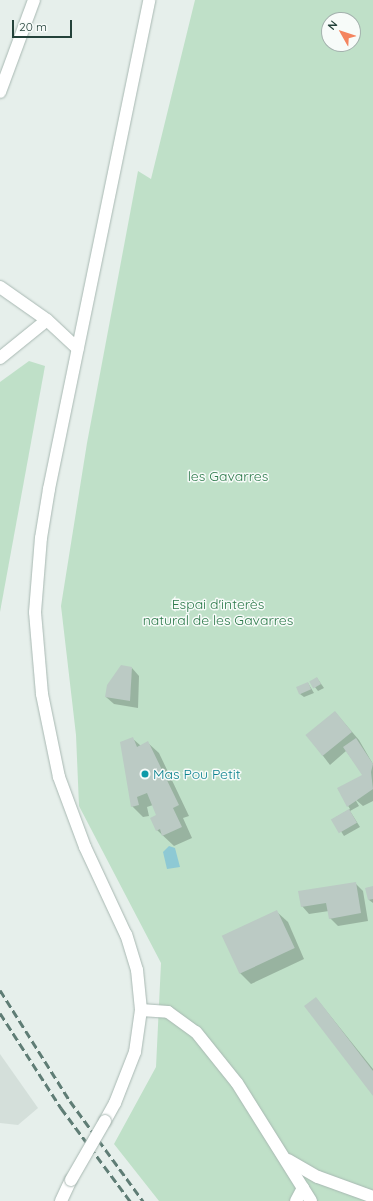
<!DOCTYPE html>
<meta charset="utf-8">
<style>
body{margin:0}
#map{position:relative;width:373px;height:1201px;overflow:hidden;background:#e6efeb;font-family:Quicksand,sans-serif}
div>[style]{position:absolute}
.built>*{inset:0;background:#d4dfda}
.green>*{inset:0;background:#bfe0c8}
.water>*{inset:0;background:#8ec9d4}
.shadow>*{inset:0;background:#0003}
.building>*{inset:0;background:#bbcac4;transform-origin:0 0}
.roads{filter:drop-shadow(0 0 1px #a8b8b2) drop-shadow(0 0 1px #a8b8b2)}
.minor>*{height:12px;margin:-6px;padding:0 6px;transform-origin:6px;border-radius:6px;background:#fff}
.rail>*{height:3px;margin-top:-1.5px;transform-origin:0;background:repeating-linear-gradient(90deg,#5f7d75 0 8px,transparent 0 12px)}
.bridges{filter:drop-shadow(0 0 1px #a8b8b2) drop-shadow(0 0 1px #a8b8b2)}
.minor-bridge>*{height:12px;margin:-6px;padding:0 6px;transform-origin:6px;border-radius:6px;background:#fff}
.dots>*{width:11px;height:11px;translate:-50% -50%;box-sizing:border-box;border:2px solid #f7fbf9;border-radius:50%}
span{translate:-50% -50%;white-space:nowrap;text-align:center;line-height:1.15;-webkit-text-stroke:3px #f7fbf9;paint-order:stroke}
.park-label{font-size:14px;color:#2d7a4b}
.culture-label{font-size:14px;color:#0d838f}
.left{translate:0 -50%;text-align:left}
.north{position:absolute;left:321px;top:12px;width:40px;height:40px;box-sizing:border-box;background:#f7fbf9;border:1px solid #a3b1ad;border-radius:50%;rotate:309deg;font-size:11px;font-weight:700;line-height:16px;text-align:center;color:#24423a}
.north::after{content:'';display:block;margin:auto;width:14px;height:18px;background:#f4845f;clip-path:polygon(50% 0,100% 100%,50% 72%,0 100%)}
.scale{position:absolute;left:12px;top:20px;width:60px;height:18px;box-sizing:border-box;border:2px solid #24423a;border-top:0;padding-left:5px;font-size:12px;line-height:14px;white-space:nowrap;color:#24423a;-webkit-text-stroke:3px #f7fbf9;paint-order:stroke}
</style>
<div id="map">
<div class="built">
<div style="clip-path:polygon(0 1054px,38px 1108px,18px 1125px,0 1123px)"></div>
</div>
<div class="green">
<div style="clip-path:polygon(evenodd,195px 0,373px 0,373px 1201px,159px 1201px,114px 1144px,156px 1067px,161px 963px,79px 806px,76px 735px,61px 606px,87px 443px,138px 171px,151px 179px,195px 0,329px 20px,353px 20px,353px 44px,329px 44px,329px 20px)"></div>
<div style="clip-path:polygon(29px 361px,45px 366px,0 612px,0 382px)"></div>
</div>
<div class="water">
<div style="clip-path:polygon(169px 846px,175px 848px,180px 867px,167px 869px,163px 852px)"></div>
</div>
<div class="shadow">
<div style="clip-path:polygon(132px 668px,139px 676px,138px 708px,114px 704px,106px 697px)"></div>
<div style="clip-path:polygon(317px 678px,324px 688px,318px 691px,311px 682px)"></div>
<div style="clip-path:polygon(308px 683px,314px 693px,304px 697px,300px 694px)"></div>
<div style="clip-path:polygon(335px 712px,359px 740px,373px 764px,373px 801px,363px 806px,355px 799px,359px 806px,350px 811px,360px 827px,344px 836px,333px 819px,350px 809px,338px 789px,364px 776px,346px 751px,330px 765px,307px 735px)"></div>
<div style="clip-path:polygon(132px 738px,141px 746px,148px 743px,159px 753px,189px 816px,183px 818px,192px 838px,174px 846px,157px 830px,157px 815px,153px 805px,147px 807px,149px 816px,143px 817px,132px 806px)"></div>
<div style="clip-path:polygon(355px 883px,363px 891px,368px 921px,338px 926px,330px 918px,329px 911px,309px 914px,302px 906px)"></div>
<div style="clip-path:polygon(373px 887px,373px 903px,369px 900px)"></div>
<div style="clip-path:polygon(277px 912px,288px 922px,304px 959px,251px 984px,240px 973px)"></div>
<div style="clip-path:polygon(316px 998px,373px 1069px,373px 1095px)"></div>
</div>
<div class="building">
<div style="clip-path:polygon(121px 665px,132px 667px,130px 701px,105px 697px,107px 685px)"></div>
<div style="left:317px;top:677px;width:8px;height:9px;rotate:60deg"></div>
<div style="left:308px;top:682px;width:8px;height:13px;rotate:67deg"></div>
<div style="left:335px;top:711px;width:27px;height:38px;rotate:51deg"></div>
<div style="clip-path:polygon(133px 737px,137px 747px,148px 741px,179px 805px,173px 808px,182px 827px,162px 836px,160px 829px,156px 831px,150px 818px,156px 815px,147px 793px,137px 797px,139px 805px,131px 807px,120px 742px)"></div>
<div style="clip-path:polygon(356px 738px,373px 764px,371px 772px,373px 789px,347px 807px,337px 788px,362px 775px,343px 747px)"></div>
<div style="left:349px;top:809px;width:16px;height:21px;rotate:60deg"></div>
<div style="clip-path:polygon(356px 882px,361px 913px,329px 919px,326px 903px,301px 907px,298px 891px)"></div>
<div style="clip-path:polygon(373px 886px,373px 899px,368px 900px,365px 888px)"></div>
<div style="left:277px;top:910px;width:42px;height:61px;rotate:65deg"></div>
<div style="clip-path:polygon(316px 997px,373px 1071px,373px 1096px,304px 1006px)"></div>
</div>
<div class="roads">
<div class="minor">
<div style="left:0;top:92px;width:98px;rotate:-69.7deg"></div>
<div style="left:0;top:287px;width:57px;rotate:35.1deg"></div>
<div style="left:47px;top:320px;width:42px;rotate:43.1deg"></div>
<div style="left:0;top:358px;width:60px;rotate:-39deg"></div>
<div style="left:141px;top:1010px;width:27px;rotate:4deg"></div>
<div style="left:168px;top:1012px;width:34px;rotate:36deg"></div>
<div style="left:196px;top:1032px;width:65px;rotate:51.2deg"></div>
<div style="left:237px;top:1083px;width:139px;rotate:57.9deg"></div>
<div style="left:105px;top:1121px;width:21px;rotate:-61deg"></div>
<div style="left:115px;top:1103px;width:55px;rotate:-68.6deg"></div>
<div style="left:135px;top:1052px;width:42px;rotate:-81.9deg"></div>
<div style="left:141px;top:1010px;width:40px;rotate:-95.7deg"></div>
<div style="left:137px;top:970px;width:37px;rotate:-107deg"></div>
<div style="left:126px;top:935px;width:97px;rotate:-115deg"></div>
<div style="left:85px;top:847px;width:75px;rotate:-110.4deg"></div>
<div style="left:59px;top:777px;width:85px;rotate:-101.6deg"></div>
<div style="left:42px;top:694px;width:82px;rotate:-94.9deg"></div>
<div style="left:35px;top:612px;width:74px;rotate:-85.4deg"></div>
<div style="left:41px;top:538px;width:50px;rotate:-80.7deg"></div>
<div style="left:49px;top:489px;width:499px;rotate:-78.4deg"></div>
<div style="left:288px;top:1160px;width:34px;rotate:30deg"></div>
<div style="left:318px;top:1177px;width:59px;rotate:20deg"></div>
<div style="left:61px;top:1201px;width:23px;rotate:-65deg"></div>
<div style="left:296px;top:1201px;width:15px;rotate:-62deg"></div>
</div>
</div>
<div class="rail">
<div style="left:0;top:990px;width:131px;rotate:57.8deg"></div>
<div style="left:70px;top:1101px;width:124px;rotate:53.9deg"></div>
<div style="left:0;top:1013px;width:113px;rotate:57.3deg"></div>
<div style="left:61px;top:1108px;width:116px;rotate:53.4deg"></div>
</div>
<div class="bridges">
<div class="minor-bridge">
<div style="left:71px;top:1180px;width:68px;rotate:-60deg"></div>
</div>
</div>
<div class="dots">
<div style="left:145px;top:774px;background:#0f9aa8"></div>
</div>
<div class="park-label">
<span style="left:228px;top:476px">les Gavarres</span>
<span style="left:218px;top:612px">Espai d'interès<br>natural de les Gavarres</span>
</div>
<div class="culture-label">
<span class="left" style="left:153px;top:774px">Mas Pou Petit</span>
</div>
<div class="north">N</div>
<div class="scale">20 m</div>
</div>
